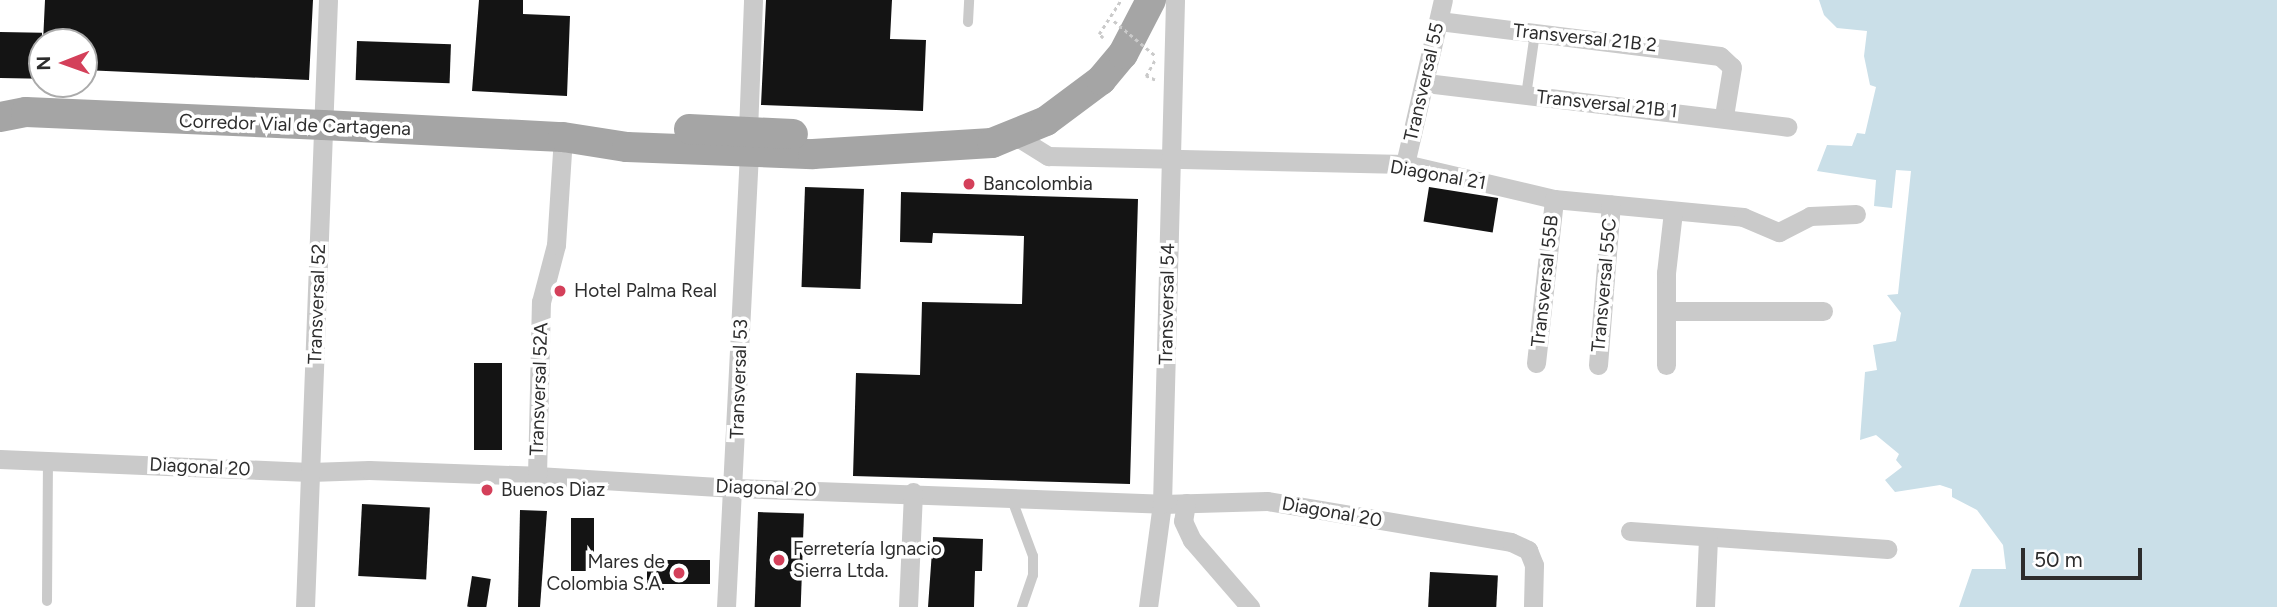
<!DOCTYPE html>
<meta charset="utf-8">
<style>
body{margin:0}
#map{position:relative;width:2277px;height:607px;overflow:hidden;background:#fff;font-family:Figtree,sans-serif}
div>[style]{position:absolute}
.water>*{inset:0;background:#cadfe8}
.building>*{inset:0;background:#141414;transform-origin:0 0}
.path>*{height:2.5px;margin-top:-1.25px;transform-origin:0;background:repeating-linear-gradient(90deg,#cacaca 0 3.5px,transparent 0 7px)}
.service>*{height:10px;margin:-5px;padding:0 5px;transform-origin:5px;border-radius:5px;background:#cacaca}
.minor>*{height:19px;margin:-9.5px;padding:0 9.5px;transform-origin:9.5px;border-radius:9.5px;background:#cacaca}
.primary>*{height:30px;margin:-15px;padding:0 15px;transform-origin:15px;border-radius:15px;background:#a5a5a5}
.path-bridge>*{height:2.5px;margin-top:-1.25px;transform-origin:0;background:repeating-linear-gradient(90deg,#cacaca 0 3.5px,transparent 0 7px)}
.dots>*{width:19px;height:19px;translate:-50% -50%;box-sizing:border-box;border:4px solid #fff;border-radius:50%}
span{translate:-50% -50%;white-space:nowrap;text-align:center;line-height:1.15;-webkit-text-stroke:7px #fff;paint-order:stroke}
.street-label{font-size:19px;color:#2d2d2d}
.poi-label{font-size:19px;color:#2d2d2d}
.left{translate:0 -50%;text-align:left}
.right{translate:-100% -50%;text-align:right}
.north{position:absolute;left:28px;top:28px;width:70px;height:70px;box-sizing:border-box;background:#fff;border:2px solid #ababab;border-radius:50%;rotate:269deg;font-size:19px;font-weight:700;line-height:28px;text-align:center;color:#2d2d2d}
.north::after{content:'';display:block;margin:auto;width:24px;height:32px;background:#d4405a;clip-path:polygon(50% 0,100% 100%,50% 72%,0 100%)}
.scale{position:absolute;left:2021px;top:548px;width:121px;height:32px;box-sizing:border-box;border:4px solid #2d2d2d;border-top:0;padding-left:9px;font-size:21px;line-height:24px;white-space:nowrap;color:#2d2d2d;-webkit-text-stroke:5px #fff;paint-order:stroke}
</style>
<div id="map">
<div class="water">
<div style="clip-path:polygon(1819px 0,2277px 0,2277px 607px,1959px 607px,1972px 569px,2006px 569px,2003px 545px,1977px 510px,1952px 497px,1952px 489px,1940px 485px,1895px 492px,1885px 480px,1902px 467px,1896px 460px,1899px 454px,1876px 435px,1860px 440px,1865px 372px,1877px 370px,1873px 345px,1896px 341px,1901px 313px,1887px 295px,1898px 294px,1911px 171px,1896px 170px,1892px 208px,1874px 206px,1876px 180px,1817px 171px,1827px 145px,1852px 146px,1857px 133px,1865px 134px,1876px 87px,1870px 85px,1864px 56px,1867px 31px,1837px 28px,1824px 15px)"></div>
</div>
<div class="building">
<div style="clip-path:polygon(45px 0,313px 0,309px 80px,84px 70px,84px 42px,43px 42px)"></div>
<div style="clip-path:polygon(479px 0,523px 0,523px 14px,570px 16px,567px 96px,472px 91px)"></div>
<div style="clip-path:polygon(766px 0,892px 0,890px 39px,926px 40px,923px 111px,761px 105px)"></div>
<div style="left:0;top:32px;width:42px;height:46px;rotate:1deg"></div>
<div style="left:357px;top:41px;width:94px;height:39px;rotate:2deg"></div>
<div style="left:805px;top:187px;width:59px;height:100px;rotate:2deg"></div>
<div style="left:1429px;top:187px;width:70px;height:35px;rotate:9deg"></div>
<div style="clip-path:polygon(901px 192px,1138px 199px,1130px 484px,853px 476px,856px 373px,920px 375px,922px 302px,1022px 304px,1024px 236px,933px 233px,932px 243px,900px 242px)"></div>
<div style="left:474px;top:363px;width:28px;height:87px"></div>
<div style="left:362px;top:504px;width:68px;height:72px;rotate:3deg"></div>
<div style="clip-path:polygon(520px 510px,547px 511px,540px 607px,518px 607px)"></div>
<div style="left:758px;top:512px;width:46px;height:95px;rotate:2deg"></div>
<div style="left:571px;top:518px;width:23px;height:53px"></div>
<div style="clip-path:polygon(933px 537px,983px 539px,982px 571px,975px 571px,974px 607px,928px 607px)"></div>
<div style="left:710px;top:560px;width:24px;height:63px;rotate:90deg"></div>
<div style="left:1430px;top:572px;width:68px;height:35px;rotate:3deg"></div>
<div style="left:472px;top:576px;width:19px;height:31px;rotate:9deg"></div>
</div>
<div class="path">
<div style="left:1103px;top:38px;width:6px;rotate:-135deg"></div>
<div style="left:1099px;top:34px;width:40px;rotate:-57.1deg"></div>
<div style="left:1155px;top:80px;width:10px;rotate:-156deg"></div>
<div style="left:1146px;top:76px;width:18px;rotate:-61deg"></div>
</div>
<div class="service">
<div style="left:968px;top:22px;width:22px;rotate:-87deg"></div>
<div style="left:1526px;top:96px;width:64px;rotate:-81.9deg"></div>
<div style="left:1011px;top:497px;width:63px;rotate:69.6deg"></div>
<div style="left:1033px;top:556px;width:19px;rotate:90deg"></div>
<div style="left:1033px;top:575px;width:34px;rotate:109deg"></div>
<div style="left:47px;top:601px;width:141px;rotate:-89.6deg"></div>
</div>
<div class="minor">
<div style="left:1439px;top:21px;width:283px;rotate:7.1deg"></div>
<div style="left:1720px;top:56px;width:16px;rotate:43deg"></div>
<div style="left:1732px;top:67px;width:50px;rotate:99.3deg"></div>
<div style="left:1426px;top:83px;width:364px;rotate:6.9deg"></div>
<div style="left:748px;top:131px;width:131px;rotate:-87.8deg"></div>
<div style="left:1016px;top:136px;width:38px;rotate:32deg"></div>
<div style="left:1048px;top:156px;width:357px;rotate:1.3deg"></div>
<div style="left:1405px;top:164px;width:153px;rotate:13.2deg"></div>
<div style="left:1554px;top:199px;width:190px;rotate:5.4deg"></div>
<div style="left:1743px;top:217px;width:39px;rotate:23deg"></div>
<div style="left:1779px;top:232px;width:35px;rotate:-27deg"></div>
<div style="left:1810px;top:216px;width:46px;rotate:-2.5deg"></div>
<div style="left:1405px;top:164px;width:168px;rotate:-77deg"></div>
<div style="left:1666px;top:311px;width:157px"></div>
<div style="left:1536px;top:363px;width:165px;rotate:-83.7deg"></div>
<div style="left:1598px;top:365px;width:161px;rotate:-85.4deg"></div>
<div style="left:1666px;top:365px;width:92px;rotate:-90deg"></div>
<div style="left:1666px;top:273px;width:61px;rotate:-83.5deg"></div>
<div style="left:0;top:459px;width:310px;rotate:2.4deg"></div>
<div style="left:310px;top:472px;width:59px;rotate:-1.9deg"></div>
<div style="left:369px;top:470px;width:168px;rotate:2deg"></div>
<div style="left:537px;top:476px;width:198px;rotate:3.5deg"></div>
<div style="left:735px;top:488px;width:427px;rotate:2.1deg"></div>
<div style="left:1162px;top:504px;width:105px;rotate:-1.6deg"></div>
<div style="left:1267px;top:501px;width:247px;rotate:9.5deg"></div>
<div style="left:1511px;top:542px;width:19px;rotate:25deg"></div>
<div style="left:1528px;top:550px;width:16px;rotate:68deg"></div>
<div style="left:1534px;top:565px;width:42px;rotate:91.4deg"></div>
<div style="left:537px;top:476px;width:174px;rotate:-88.7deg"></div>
<div style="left:541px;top:302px;width:59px;rotate:-75.3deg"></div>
<div style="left:556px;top:245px;width:108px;rotate:-86.3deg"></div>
<div style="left:1186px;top:503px;width:18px;rotate:99deg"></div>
<div style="left:1183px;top:521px;width:21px;rotate:65deg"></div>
<div style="left:1192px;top:540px;width:89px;rotate:49.1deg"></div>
<div style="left:1630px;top:531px;width:258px;rotate:4deg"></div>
<div style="left:305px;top:607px;width:607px;rotate:-87.83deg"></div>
<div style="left:726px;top:607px;width:456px;rotate:-87.1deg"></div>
<div style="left:908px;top:607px;width:115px;rotate:-87.5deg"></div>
<div style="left:1148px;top:607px;width:104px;rotate:-82.3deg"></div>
<div style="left:1162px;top:504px;width:504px;rotate:-88.52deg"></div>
<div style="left:1705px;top:607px;width:69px;rotate:-87.5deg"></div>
</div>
<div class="primary">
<div style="left:0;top:117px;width:26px;rotate:-11deg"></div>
<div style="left:26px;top:112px;width:297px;rotate:2.5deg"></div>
<div style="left:323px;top:125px;width:240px;rotate:2.9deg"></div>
<div style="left:563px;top:137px;width:65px;rotate:8.9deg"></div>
<div style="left:627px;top:147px;width:186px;rotate:2.2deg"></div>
<div style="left:813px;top:154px;width:179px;rotate:-3.5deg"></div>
<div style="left:992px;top:143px;width:58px;rotate:-22.2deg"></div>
<div style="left:1046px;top:121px;width:69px;rotate:-36.7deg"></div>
<div style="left:1101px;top:80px;width:34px;rotate:-50deg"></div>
<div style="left:1123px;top:54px;width:61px;rotate:-62.6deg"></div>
<div style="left:689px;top:129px;width:104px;rotate:2.8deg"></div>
</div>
<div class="path-bridge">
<div style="left:1114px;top:21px;width:56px;rotate:39.9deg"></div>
</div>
<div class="dots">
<div style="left:969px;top:184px;background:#d4405a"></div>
<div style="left:560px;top:291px;background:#d4405a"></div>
<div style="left:487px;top:490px;background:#d4405a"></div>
<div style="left:779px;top:560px;background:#d4405a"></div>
<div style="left:679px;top:573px;background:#d4405a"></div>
</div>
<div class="street-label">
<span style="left:1585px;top:38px;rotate:6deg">Transversal 21B 2</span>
<span style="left:1424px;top:82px;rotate:-77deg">Transversal 55</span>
<span style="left:1607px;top:104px;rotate:6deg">Transversal 21B 1</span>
<span style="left:295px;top:125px;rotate:2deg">Corredor Vial de Cartagena</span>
<span style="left:1438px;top:175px;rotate:10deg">Diagonal 21</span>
<span style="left:1545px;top:281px;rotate:-84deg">Transversal 55B</span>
<span style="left:1604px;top:285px;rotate:-85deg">Transversal 55C</span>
<span style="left:317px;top:304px;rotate:-88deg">Transversal 52</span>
<span style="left:1167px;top:304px;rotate:-89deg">Transversal 54</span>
<span style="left:739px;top:379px;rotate:-88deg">Transversal 53</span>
<span style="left:539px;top:389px;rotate:-88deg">Transversal 52A</span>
<span style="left:200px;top:467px;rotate:3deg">Diagonal 20</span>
<span style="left:766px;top:488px;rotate:2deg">Diagonal 20</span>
<span style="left:1332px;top:512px;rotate:10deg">Diagonal 20</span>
</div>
<div class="poi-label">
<span class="left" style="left:983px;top:184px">Bancolombia</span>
<span class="left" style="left:574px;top:291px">Hotel Palma Real</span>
<span class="left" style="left:501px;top:490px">Buenos Diaz</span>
<span class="left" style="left:793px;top:560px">Ferretería Ignacio<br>Sierra Ltda.</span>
<span class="right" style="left:665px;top:573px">Mares de<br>Colombia S.A.</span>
</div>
<div class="north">N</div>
<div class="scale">50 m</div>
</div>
